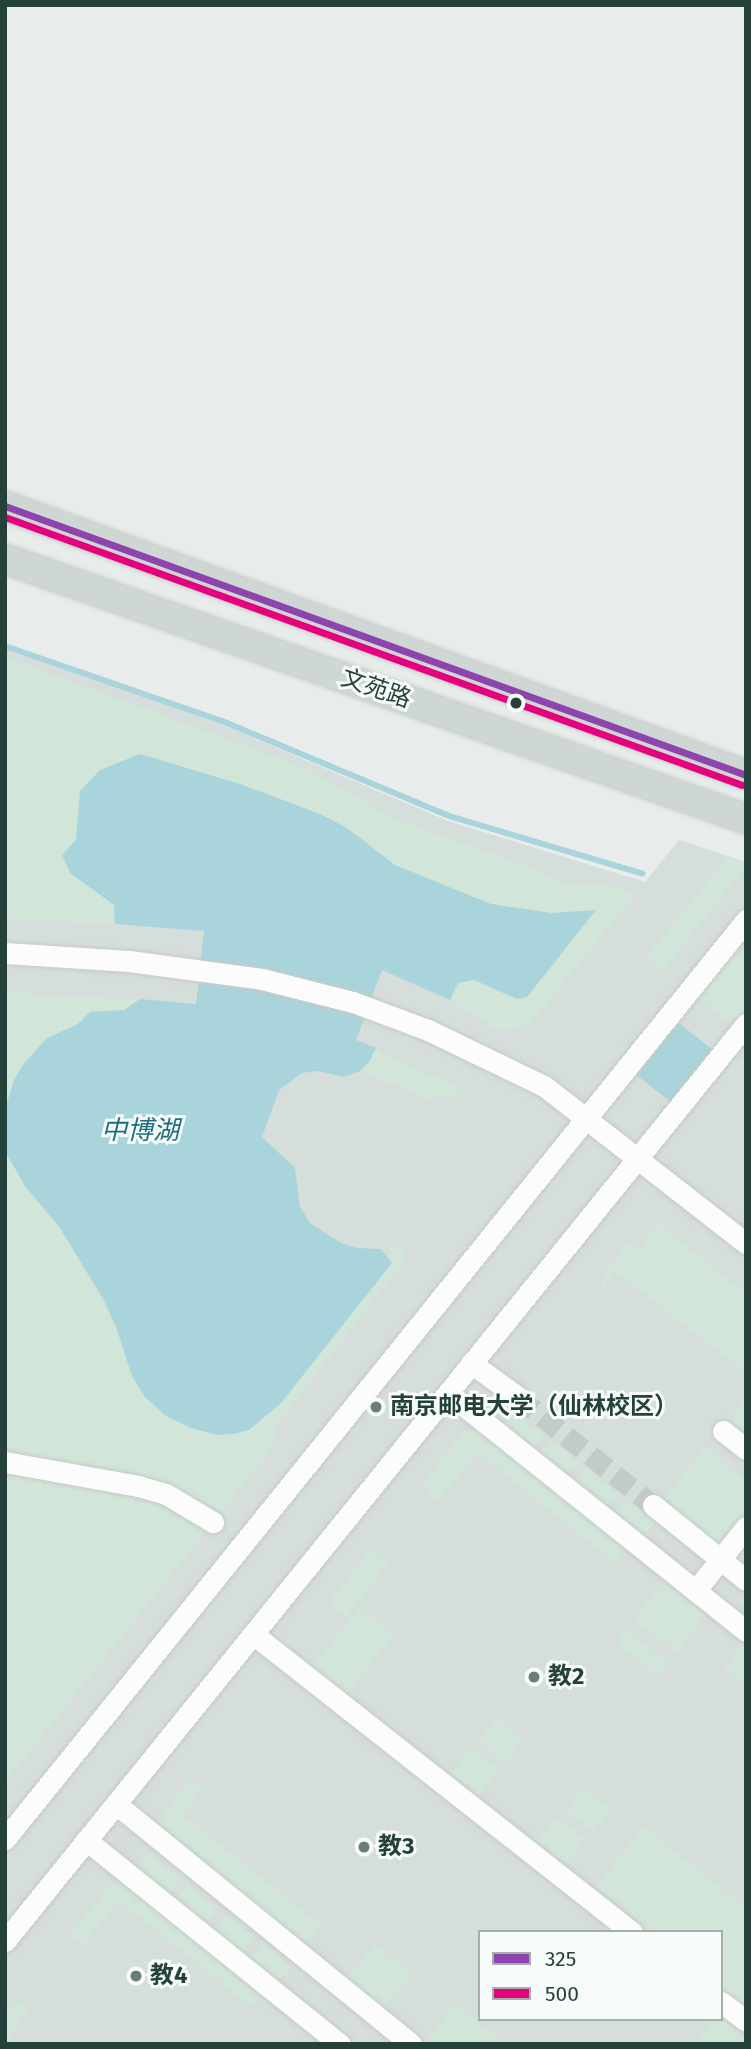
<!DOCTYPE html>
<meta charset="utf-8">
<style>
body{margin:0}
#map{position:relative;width:751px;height:2049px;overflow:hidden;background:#e8edeb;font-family:"Fira Sans","Noto Sans SC",sans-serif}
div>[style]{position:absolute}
.built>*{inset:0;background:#d6dedb}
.green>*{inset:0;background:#d1e6d8;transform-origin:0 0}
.water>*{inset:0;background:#a9d4db;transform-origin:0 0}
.stream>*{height:6px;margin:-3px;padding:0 3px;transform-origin:3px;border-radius:3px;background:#a9d4db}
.minor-tunnel>*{height:21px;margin-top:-10.5px;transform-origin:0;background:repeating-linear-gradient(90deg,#c1cbc8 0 21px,transparent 0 31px)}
.roads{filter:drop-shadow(0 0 2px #c5cac8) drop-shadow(0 0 2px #c5cac8)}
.minor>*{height:21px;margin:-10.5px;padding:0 10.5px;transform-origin:10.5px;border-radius:10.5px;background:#fcfcfc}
.major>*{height:28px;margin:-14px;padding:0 14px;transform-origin:14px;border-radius:14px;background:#cfd7d5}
.bus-1>*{height:7px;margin:-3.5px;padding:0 3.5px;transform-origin:3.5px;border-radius:3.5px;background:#8e44ad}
.bus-2>*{height:7px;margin:-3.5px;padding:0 3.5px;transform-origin:3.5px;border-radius:3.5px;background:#e5007d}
.dots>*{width:19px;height:19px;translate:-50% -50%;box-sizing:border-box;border:4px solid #f7fbf9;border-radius:50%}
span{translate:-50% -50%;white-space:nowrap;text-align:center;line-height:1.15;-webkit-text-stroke:6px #f7fbf9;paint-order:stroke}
.street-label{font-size:24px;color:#24423a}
.poi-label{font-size:24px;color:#24423a;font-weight:700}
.left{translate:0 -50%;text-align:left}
.water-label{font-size:26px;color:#1c6f80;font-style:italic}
.frame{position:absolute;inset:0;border:7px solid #24423a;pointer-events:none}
.legend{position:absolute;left:478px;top:1930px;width:245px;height:91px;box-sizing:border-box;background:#f7fbf9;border:2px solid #a3b1ad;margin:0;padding:9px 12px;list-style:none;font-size:21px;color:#24423a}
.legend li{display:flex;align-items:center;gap:14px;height:35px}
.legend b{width:35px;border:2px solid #a3b1ad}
</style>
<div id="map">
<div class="built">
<div style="clip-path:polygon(evenodd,5px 647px,226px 726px,448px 821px,645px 882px,679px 840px,746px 862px,746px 2044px,5px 2044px,5px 647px,480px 1932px,721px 1932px,721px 2019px,480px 2019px,480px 1932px)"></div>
</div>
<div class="green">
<div style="clip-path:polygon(5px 657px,309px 770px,396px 820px,513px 861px,561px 882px,601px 885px,636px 893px,531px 1023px,513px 1030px,498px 1030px,450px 1000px,458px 983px,475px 980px,517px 999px,527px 997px,595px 910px,552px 913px,491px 904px,395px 865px,347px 828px,270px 794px,140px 754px,80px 790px,76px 840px,114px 905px,115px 924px,5px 918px)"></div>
<div style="clip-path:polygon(729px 856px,746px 862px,746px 867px,662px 971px,646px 957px)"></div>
<div style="clip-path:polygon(746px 932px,746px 1011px,733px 1026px,695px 995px)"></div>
<div style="clip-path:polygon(5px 990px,57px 997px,140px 999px,124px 1010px,90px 1012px,78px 1024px,47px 1038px,14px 1080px,5px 1109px)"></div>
<div style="clip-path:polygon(376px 1048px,384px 1055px,468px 1092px,429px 1099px,360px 1071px)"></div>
<div style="clip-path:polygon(5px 1151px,25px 1186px,60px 1228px,116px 1327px,191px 1428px,218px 1435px,249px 1430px,281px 1403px,392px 1263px,388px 1246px,402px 1248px,405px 1260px,276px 1426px,272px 1448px,5px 1783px)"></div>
<div style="clip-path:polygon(658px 1224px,746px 1294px,746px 1373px,617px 1272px,601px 1292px,605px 1271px,628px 1243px,639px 1249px)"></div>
<div style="clip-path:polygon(746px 1392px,746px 1439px,730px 1426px)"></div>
<div style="left:513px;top:1412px;width:39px;height:18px;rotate:37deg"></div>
<div style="clip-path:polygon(475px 1430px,488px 1435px,626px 1546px,617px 1564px,478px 1452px,437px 1502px,427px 1495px,424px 1483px,463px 1432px)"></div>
<div style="left:550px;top:1440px;width:37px;height:19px;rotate:38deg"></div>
<div style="clip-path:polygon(705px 1447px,746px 1482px,746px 1512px,718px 1545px,662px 1501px)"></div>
<div style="left:586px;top:1468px;width:40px;height:19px;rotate:39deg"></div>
<div style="left:624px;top:1499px;width:38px;height:19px;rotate:39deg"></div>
<div style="clip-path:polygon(370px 1551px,376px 1551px,389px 1563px,346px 1617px,328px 1603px)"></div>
<div style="left:664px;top:1581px;width:54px;height:48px;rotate:39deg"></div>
<div style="left:360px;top:1607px;width:44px;height:78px;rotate:39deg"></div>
<div style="left:626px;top:1630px;width:54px;height:16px;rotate:38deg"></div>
<div style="clip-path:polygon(744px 1642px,746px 1644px,746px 1685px,724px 1668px)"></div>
<div style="left:497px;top:1719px;width:34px;height:28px;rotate:40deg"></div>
<div style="left:472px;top:1748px;width:35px;height:32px;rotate:39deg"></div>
<div style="clip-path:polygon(190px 1779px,202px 1789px,183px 1815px,321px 1925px,306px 1945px,162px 1829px,159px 1822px,161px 1816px)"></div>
<div style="left:584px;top:1788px;width:35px;height:28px;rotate:39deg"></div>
<div style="left:558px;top:1818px;width:35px;height:31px;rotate:39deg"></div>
<div style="clip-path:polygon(644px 1827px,746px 1908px,746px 2006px,721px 1986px,721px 1932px,653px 1932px,596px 1886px)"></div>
<div style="left:149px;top:1854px;width:40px;height:18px;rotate:39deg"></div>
<div style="clip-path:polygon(120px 1881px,130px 1885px,263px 1992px,251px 2007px,119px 1900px,83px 1945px,69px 1935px,110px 1886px)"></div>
<div style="left:188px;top:1885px;width:38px;height:18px;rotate:40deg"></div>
<div style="left:226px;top:1915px;width:34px;height:19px;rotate:38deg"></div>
<div style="left:263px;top:1943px;width:37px;height:21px;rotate:41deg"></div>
<div style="left:376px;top:1944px;width:47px;height:45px;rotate:40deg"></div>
<div style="clip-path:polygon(17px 2001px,29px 2011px,10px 2034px,22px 2044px,5px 2044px,5px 2015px)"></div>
<div style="clip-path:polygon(455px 2004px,505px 2044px,432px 2044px,428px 2041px)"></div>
<div style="clip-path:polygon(721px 2013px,739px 2027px,739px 2034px,731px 2044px,694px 2044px,714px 2019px,721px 2019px)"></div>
</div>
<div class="water">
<div style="clip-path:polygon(140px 754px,240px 784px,320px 814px,347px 828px,395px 865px,491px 904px,552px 913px,596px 910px,527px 997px,517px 999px,474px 980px,458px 983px,450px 1000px,382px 970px,356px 1040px,376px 1048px,369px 1062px,360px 1071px,344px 1077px,318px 1071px,302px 1073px,279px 1090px,262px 1137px,295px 1168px,300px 1207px,311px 1224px,341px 1243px,357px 1248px,381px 1249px,392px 1263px,281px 1403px,249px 1430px,233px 1434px,218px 1435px,191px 1428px,166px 1416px,145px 1397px,132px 1376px,116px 1327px,104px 1300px,60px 1228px,25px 1186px,5px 1151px,5px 1109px,14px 1080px,22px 1066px,47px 1038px,78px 1024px,90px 1012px,124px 1010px,140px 999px,196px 1004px,204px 931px,115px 924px,114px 905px,70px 873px,62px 855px,76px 840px,80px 791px,100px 770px)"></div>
<div style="left:676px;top:1021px;width:50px;height:67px;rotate:38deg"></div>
</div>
<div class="stream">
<div style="left:5px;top:646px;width:235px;rotate:19.1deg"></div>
<div style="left:227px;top:723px;width:241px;rotate:22.7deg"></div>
<div style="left:449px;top:816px;width:202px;rotate:16.6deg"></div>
</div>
<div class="minor-tunnel">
<div style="left:518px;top:1397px;width:173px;rotate:38.7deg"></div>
</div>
<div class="roads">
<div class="minor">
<div style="left:5px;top:953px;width:124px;rotate:3.7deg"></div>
<div style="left:129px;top:961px;width:134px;rotate:7.7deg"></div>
<div style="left:262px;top:979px;width:94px;rotate:14.2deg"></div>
<div style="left:353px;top:1002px;width:80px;rotate:20.5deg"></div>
<div style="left:428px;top:1030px;width:129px;rotate:25.8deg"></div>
<div style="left:544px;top:1086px;width:256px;rotate:37.9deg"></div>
<div style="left:471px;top:1363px;width:58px;rotate:35.9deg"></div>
<div style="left:448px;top:1393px;width:381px;rotate:38.6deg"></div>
<div style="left:723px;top:1431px;width:29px;rotate:38deg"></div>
<div style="left:5px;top:1462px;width:135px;rotate:10.2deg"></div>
<div style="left:138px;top:1486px;width:29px;rotate:16deg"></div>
<div style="left:166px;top:1494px;width:55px;rotate:30.8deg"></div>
<div style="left:653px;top:1505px;width:119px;rotate:38.9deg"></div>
<div style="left:696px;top:1590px;width:80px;rotate:-51.6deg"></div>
<div style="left:253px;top:1634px;width:482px;rotate:38.2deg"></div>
<div style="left:116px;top:1804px;width:380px;rotate:39.1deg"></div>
<div style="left:5px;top:1839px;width:1181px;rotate:-51.12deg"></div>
<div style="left:86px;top:1840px;width:326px;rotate:38.8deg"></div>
<div style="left:5px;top:1941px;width:1179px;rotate:-51.06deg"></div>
<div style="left:721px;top:2002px;width:31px;rotate:37deg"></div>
</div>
<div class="major">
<div style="left:5px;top:506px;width:788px;rotate:19.95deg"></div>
<div style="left:5px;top:559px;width:785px;rotate:19.33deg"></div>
</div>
</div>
<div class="bus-1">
<div style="left:5px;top:506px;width:788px;rotate:19.95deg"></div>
</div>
<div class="bus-2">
<div style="left:5px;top:517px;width:784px;rotate:19.98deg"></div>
</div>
<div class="dots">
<div style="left:516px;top:703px;background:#24423a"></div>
<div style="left:376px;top:1407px;background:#697e78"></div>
<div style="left:534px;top:1677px;background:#697e78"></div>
<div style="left:364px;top:1847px;background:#697e78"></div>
<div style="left:136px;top:1976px;background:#697e78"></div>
</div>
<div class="street-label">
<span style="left:376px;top:689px;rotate:19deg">文苑路</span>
</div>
<div class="poi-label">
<span class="left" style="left:390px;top:1407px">南京邮电大学（仙林校区）</span>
<span class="left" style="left:548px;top:1677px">教2</span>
<span class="left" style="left:378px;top:1847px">教3</span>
<span class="left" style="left:150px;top:1976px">教4</span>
</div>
<div class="water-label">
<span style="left:140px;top:1131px">中博湖</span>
</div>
<div class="frame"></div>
<ul class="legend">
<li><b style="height:9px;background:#8e44ad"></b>325</li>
<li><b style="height:9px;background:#e5007d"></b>500</li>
</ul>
</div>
